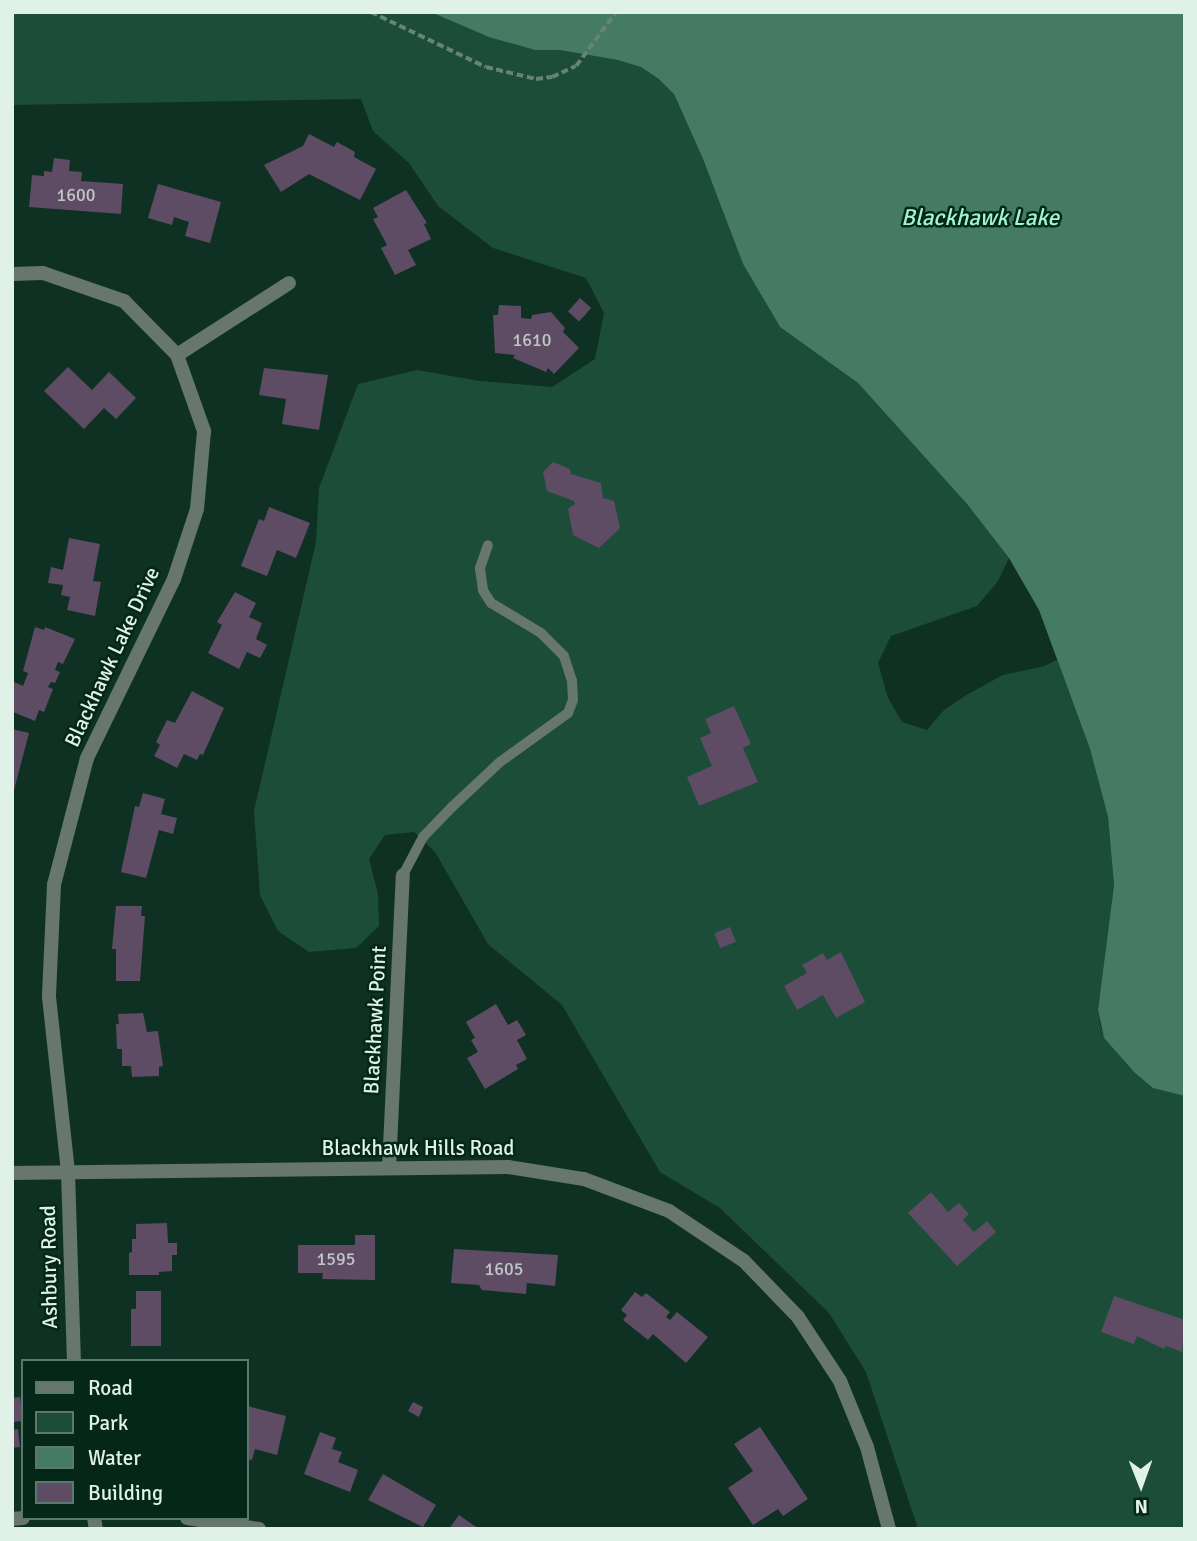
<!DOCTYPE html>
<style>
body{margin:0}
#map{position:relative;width:1197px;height:1541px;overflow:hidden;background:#0f3123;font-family:Signika,sans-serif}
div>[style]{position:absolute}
.green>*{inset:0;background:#1b4d38}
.water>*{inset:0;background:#467b63}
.building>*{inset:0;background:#5e4b64;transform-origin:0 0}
.path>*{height:3.5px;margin-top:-1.75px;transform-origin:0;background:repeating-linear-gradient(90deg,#678376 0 7px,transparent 0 10.5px)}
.lane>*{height:10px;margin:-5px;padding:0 5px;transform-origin:5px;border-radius:5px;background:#67766e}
.street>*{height:14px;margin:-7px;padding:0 7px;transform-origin:7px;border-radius:7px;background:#67766e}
span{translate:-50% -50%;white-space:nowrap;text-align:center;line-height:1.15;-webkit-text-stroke:5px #042719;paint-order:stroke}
.number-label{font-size:18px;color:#c0c8c7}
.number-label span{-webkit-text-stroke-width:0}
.street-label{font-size:21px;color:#e0f2e8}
.water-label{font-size:23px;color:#a2f6ce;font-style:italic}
.frame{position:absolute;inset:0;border:14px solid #e0f2e8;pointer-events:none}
.legend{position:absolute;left:21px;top:1359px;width:228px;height:161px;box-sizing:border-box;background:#042719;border:2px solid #5c786c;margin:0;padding:9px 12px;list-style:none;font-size:21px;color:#e0f2e8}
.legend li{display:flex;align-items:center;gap:14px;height:35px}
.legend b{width:35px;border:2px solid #5c786c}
.north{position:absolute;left:1106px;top:1450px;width:70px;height:70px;-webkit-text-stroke:5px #042719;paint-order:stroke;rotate:179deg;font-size:19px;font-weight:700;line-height:28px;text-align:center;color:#e0f2e8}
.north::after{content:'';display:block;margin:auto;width:24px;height:32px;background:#e0f2e8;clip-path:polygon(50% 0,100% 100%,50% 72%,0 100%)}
</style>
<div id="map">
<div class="green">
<div style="clip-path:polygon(12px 12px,1185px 12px,674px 94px,703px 159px,743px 264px,780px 327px,858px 383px,967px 504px,1009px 558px,998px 581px,977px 606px,891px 636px,878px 663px,888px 698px,902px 722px,927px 730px,944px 710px,968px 694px,1003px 675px,1044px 666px,1057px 660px,1090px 749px,1108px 817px,1114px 885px,1098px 1010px,1100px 1024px,1104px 1038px,1132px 1070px,1185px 1095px,1185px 1529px,918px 1529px,866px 1372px,829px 1313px,720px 1208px,660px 1172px,562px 1005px,488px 944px,435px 852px,414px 832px,385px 835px,369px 859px,378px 894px,379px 926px,356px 948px,309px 952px,278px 931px,260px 895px,254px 811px,316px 542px,319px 488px,358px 384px,417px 370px,480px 381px,552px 387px,595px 359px,604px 313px,586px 278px,493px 248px,438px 206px,409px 163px,373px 131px,361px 99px,12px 105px)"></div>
</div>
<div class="water">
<div style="clip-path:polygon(431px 12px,1185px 12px,1185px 1096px,1153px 1088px,1134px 1072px,1104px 1038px,1098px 1010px,1114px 885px,1108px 817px,1090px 749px,1039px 610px,1009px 558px,967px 504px,858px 383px,780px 327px,743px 264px,703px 159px,674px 94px,659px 79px,641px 67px,618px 60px,560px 50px,535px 50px,489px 37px)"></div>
</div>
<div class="building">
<div style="clip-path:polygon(309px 134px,334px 147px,337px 142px,355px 152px,354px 157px,376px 169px,360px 200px,309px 174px,281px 192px,264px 165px,303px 146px)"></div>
<div style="clip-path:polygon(54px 158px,70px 160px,69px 171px,82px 172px,81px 181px,123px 184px,121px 214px,29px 207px,32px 175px,44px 176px,44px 171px,52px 172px)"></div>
<div style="clip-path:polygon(158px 184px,221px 202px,210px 243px,185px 236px,189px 222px,174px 217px,172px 225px,148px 218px)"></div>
<div style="clip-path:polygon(406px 190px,427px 223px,424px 224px,431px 239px,408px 250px,416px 265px,395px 275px,381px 248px,387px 245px,373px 219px,378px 217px,373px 208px)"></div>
<div style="left:580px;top:298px;width:15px;height:18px;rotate:42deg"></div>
<div style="clip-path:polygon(499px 305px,521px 306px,521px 318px,531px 319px,532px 315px,551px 312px,565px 328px,563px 332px,579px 348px,554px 374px,548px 368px,546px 372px,513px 358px,515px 355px,495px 353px,493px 315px,498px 315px)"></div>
<div style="clip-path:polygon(68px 367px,92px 390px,109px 372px,136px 398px,116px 419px,104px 408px,84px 429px,44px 391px)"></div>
<div style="clip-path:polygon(264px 368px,328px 375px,319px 430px,282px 424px,286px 399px,259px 395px)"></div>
<div style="clip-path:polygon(553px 462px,570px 469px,571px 474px,601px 483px,603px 498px,614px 501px,620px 528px,599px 548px,573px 535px,568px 509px,575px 504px,574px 501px,547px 491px,543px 472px)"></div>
<div style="clip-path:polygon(269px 507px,310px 523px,296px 558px,277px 550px,267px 576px,241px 566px,259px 519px,264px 521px)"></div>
<div style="clip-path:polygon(69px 538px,100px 544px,93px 581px,101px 582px,95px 616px,67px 610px,70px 597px,61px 595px,63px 585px,48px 583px,51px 567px,63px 570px)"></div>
<div style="clip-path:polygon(235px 592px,256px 603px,249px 617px,262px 623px,256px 639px,267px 645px,260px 658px,247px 652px,239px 669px,208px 653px,222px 625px,217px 622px)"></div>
<div style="clip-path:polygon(35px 627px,44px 630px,45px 627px,75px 639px,63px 664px,58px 662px,55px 670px,60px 672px,55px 683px,51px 682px,48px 687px,53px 689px,44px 712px,39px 710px,35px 721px,13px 712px,12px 707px,12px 681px,23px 686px,28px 673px,23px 671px)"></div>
<div style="clip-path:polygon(192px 691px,224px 708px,203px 755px,200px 754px,197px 760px,184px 754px,177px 768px,154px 756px,160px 745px,156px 742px,167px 720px,175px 723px)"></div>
<div style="clip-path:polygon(734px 706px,751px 744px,743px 748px,758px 782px,699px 806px,687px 777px,712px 766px,700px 738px,711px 733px,705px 719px)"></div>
<div style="clip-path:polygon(12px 729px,29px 733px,13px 794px,12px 794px)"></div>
<div style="clip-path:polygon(143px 793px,165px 799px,161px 814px,177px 818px,173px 834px,159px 830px,146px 878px,121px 872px,135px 806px,139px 807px)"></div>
<div style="clip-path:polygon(116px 906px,142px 906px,141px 916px,145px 916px,140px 981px,116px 981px,116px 949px,112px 949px)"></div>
<div style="left:730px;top:927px;width:16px;height:17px;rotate:68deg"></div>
<div style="clip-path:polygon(841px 952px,865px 1002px,836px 1018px,823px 995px,797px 1010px,784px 986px,807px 973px,802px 965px,823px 953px,827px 960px)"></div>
<div style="clip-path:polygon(496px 1004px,508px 1025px,517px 1020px,526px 1035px,517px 1040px,527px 1059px,516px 1065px,518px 1069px,485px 1089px,467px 1058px,478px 1052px,471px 1040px,475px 1038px,466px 1022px)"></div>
<div style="clip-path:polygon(143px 1013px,147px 1032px,158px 1031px,163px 1066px,159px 1067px,159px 1076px,132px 1077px,131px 1066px,122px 1066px,122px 1049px,117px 1049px,116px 1024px,119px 1024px,118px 1014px)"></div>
<div style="clip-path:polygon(931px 1192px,948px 1212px,959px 1203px,969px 1214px,963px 1220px,974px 1232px,987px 1221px,996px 1232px,957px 1266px,908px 1213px)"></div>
<div style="clip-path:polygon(167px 1223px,168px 1243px,177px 1243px,177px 1255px,172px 1255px,172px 1271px,159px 1272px,159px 1275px,129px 1275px,129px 1253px,132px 1252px,132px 1239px,136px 1239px,136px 1224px)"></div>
<div style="clip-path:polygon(355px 1235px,375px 1235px,375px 1280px,322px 1279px,323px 1273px,298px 1273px,298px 1245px,355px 1245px)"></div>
<div style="clip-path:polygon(454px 1249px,558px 1255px,555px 1286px,527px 1283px,526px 1294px,482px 1290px,479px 1285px,451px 1283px)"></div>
<div style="clip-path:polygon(136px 1291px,161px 1291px,161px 1346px,131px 1346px,131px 1309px,136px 1309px)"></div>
<div style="clip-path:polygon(635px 1292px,642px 1297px,646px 1293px,670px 1312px,666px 1317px,670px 1320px,677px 1312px,708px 1337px,686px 1363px,653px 1334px,648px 1340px,623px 1320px,627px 1315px,621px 1310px)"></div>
<div style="clip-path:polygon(1114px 1296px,1185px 1320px,1182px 1352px,1166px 1346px,1164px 1349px,1137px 1336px,1134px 1344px,1101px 1332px)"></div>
<div style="clip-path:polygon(20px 1397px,23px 1421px,12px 1422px,12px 1398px)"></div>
<div style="clip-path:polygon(413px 1402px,423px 1407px,419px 1417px,408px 1411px)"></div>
<div style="clip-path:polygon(247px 1406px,286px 1416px,277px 1455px,255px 1449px,252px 1460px,247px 1459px)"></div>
<div style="clip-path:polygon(760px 1427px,808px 1499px,783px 1516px,778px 1509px,753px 1525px,728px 1488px,753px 1471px,734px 1444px)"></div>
<div style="clip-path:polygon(18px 1429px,20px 1447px,12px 1448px,12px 1430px)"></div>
<div style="clip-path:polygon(320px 1432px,336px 1438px,332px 1449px,342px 1452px,338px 1462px,358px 1470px,350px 1492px,304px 1474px)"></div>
<div style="clip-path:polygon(383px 1474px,436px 1505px,423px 1527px,368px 1500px)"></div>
<div style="clip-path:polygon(459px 1515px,479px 1529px,449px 1529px)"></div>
</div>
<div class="path">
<div style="left:371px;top:12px;width:127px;rotate:25.6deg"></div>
<div style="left:486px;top:67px;width:51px;rotate:13.5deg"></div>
<div style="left:536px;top:79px;width:16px;rotate:-7deg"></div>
<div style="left:552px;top:77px;width:26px;rotate:-25deg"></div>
<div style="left:576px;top:66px;width:67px;rotate:-53.5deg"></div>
</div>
<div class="lane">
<div style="left:403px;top:875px;width:43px;rotate:-62.2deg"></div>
<div style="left:423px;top:837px;width:42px;rotate:-46deg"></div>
<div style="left:452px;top:807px;width:66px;rotate:-43.2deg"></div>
<div style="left:500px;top:762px;width:84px;rotate:-35.8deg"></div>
<div style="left:568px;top:713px;width:14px;rotate:-69deg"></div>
<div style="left:573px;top:700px;width:19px;rotate:-93deg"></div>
<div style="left:572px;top:681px;width:26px;rotate:-108deg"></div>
<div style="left:564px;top:656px;width:33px;rotate:-135deg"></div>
<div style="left:541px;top:633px;width:58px;rotate:-149deg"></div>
<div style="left:491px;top:603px;width:15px;rotate:-122deg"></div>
<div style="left:483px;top:590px;width:22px;rotate:-98deg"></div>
<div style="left:480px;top:568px;width:24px;rotate:-71deg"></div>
</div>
<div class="street">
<div style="left:12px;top:274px;width:31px;rotate:-2deg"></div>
<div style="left:43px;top:273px;width:86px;rotate:19.1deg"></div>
<div style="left:124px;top:301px;width:76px;rotate:45.5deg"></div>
<div style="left:177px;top:355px;width:81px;rotate:70.4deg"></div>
<div style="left:204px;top:431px;width:78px;rotate:95.1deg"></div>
<div style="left:197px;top:509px;width:74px;rotate:108.2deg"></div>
<div style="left:174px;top:579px;width:199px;rotate:115.9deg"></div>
<div style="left:87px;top:758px;width:131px;rotate:104.6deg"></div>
<div style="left:54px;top:885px;width:112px;rotate:92.6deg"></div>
<div style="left:49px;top:997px;width:176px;rotate:83.8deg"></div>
<div style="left:68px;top:1172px;width:189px;rotate:88.2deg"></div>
<div style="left:177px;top:355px;width:133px;rotate:-32.7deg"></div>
<div style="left:389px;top:1168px;width:293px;rotate:-87.3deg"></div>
<div style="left:12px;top:1173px;width:496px;rotate:-0.7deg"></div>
<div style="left:508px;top:1167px;width:77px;rotate:9deg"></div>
<div style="left:584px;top:1179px;width:91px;rotate:20.6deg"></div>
<div style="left:669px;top:1211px;width:90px;rotate:33.7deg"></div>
<div style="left:744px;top:1261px;width:78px;rotate:46deg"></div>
<div style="left:798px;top:1317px;width:77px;rotate:56.7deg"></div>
<div style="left:840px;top:1381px;width:71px;rotate:67.8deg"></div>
<div style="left:867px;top:1447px;width:85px;rotate:75deg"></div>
<div style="left:94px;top:1518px;width:11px;rotate:80deg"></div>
<div style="left:187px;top:1518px;width:73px;rotate:8.7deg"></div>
<div style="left:12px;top:1519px;width:11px;rotate:-5deg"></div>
</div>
<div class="number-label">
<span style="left:76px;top:195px">1600</span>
<span style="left:532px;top:340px">1610</span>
<span style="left:336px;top:1259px">1595</span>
<span style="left:504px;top:1269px">1605</span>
</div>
<div class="street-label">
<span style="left:112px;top:657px;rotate:-65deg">Blackhawk Lake Drive</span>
<span style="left:375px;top:1020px;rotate:-87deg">Blackhawk Point</span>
<span style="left:418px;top:1148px">Blackhawk Hills Road</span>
<span style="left:49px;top:1267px;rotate:-91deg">Ashbury Road</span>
</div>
<div class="water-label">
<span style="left:980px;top:218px">Blackhawk Lake</span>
</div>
<div class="frame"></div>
<ul class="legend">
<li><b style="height:9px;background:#67766e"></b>Road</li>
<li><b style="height:19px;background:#1b4d38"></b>Park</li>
<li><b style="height:19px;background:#467b63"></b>Water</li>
<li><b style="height:19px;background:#5e4b64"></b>Building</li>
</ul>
<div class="north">N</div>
</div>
